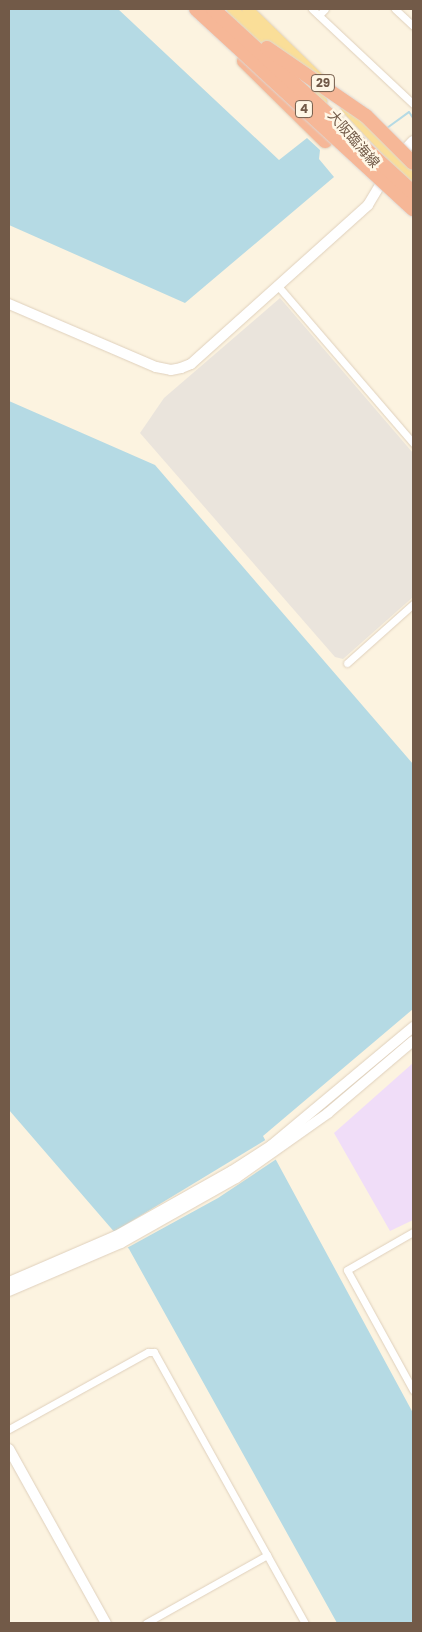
<!DOCTYPE html>
<meta charset="utf-8">
<style>
body{margin:0}
#map{position:relative;width:422px;height:1632px;overflow:hidden;background:#fcf3e0;font-family:Poppins,"Noto Sans JP",sans-serif}
div>[style]{position:absolute}
.industrial>*{inset:0;background:#eae4dc}
.education>*{inset:0;background:#f0ddf8}
.water>*{inset:0;background:#b5dae4}
.pier>*{inset:0;background:#fcf3e0}
.stream>*{height:2px;margin:-1px;padding:0 1px;transform-origin:1px;border-radius:1px;background:#b5dae4}
.roads{filter:drop-shadow(0 0 1px #dfd0bc) drop-shadow(0 0 1px #dfd0bc)}
.street>*{height:7px;margin:-3.5px;padding:0 3.5px;transform-origin:3.5px;border-radius:3.5px;background:#fff}
.secondary>*{height:10px;margin:-5px;padding:0 5px;transform-origin:5px;border-radius:5px;background:#fff}
.primary>*{height:11px;margin:-5.5px;padding:0 5.5px;transform-origin:5.5px;border-radius:5.5px;background:#fade98}
.highway>*{height:14px;margin:-7px;padding:0 7px;transform-origin:7px;border-radius:7px;background:#f6b797}
.bridges{filter:drop-shadow(0 0 1px #ddd7d3) drop-shadow(0 0 1px #ddd7d3)}
.highway-bridge>*{height:14px;margin:-7px;padding:0 7px;transform-origin:7px;border-radius:7px;background:#f6b797}
span{translate:-50% -50%;white-space:nowrap;text-align:center;line-height:1.15;-webkit-text-stroke:5px #fff7e6;paint-order:stroke}
.shield-label span{padding:1px 4px;background:#fff7e6;border:1px solid;border-radius:4px;-webkit-text-stroke-width:0}
.shield-label{font-size:12px;color:#725a48;font-weight:700}
.street-label{font-size:14px;color:#725a48}
.frame{position:absolute;inset:0;border:10px solid #725a48;pointer-events:none}
</style>
<div id="map">
<div class="industrial">
<div style="clip-path:polygon(280px 298px,413px 453px,413px 597px,343px 659px,335px 657px,140px 433px,164px 398px)"></div>
</div>
<div class="education">
<div style="clip-path:polygon(413px 1063px,413px 1220px,390px 1231px,334px 1133px)"></div>
</div>
<div class="water">
<div style="clip-path:polygon(9px 9px,118px 9px,279px 160px,307px 138px,320px 150px,319px 159px,334px 177px,185px 303px,9px 225px)"></div>
<div style="clip-path:polygon(9px 401px,155px 465px,413px 764px,413px 1009px,263px 1136px,413px 1413px,413px 1623px,337px 1623px,129px 1249px,9px 1110px)"></div>
</div>
<div class="pier">
<div style="clip-path:polygon(267px 1139px,278px 1158px,218px 1198px,125px 1249px,112px 1233px)"></div>
</div>
<div class="stream">
<div style="left:387px;top:128px;width:27px;rotate:-36deg"></div>
<div style="left:409px;top:112px;width:7px;rotate:56deg"></div>
</div>
<div class="roads">
<div class="street">
<div style="left:312px;top:9px;width:139px;rotate:43.2deg"></div>
<div style="left:395px;top:9px;width:25px;rotate:43deg"></div>
<div style="left:319px;top:15px;width:8px;rotate:-45deg"></div>
<div style="left:278px;top:286px;width:207px;rotate:49.3deg"></div>
<div style="left:347px;top:663px;width:89px;rotate:-41.8deg"></div>
<div style="left:413px;top:1232px;width:76px;rotate:150.1deg"></div>
<div style="left:347px;top:1270px;width:137px;rotate:61.2deg"></div>
<div style="left:9px;top:1429px;width:159px;rotate:-29deg"></div>
<div style="left:148px;top:1352px;width:6px"></div>
<div style="left:154px;top:1352px;width:310px;rotate:60.9deg"></div>
<div style="left:146px;top:1623px;width:139px;rotate:-29.3deg"></div>
</div>
<div class="secondary">
<div style="left:398px;top:157px;width:22px;rotate:-47deg"></div>
<div style="left:9px;top:304px;width:160px;rotate:23.2deg"></div>
<div style="left:156px;top:367px;width:15px;rotate:11deg"></div>
<div style="left:171px;top:370px;width:10px;rotate:-11deg"></div>
<div style="left:181px;top:368px;width:11px;rotate:-22deg"></div>
<div style="left:191px;top:364px;width:238px;rotate:-41.9deg"></div>
<div style="left:368px;top:205px;width:33px;rotate:-59deg"></div>
<div style="left:9px;top:1282px;width:116px;rotate:-23.3deg"></div>
<div style="left:116px;top:1236px;width:133px;rotate:-29.3deg"></div>
<div style="left:232px;top:1171px;width:48px;rotate:-33deg"></div>
<div style="left:272px;top:1145px;width:184px;rotate:-39.9deg"></div>
<div style="left:9px;top:1291px;width:122px;rotate:-23.2deg"></div>
<div style="left:121px;top:1243px;width:132px;rotate:-29.5deg"></div>
<div style="left:236px;top:1178px;width:113px;rotate:-35.2deg"></div>
<div style="left:328px;top:1113px;width:111px;rotate:-40.3deg"></div>
<div style="left:9px;top:1449px;width:199px;rotate:60.9deg"></div>
</div>
<div class="primary">
<div style="left:232px;top:9px;width:61px;rotate:43.7deg"></div>
<div style="left:247px;top:9px;width:100px;rotate:44.2deg"></div>
<div style="left:295px;top:72px;width:39px;rotate:48deg"></div>
<div style="left:346px;top:107px;width:98px;rotate:46.7deg"></div>
</div>
<div class="highway">
<div style="left:244px;top:61px;width:114px;rotate:44.6deg"></div>
</div>
</div>
<div class="bridges">
<div class="highway-bridge">
<div style="left:196px;top:9px;width:295px;rotate:42.7deg"></div>
<div style="left:213px;top:9px;width:271px;rotate:42.5deg"></div>
<div style="left:267px;top:48px;width:120px;rotate:34.5deg"></div>
<div style="left:366px;top:116px;width:66px;rotate:45deg"></div>
</div>
</div>
<div class="shield-label">
<span style="left:323px;top:83px">29</span>
<span style="left:304px;top:109px">4</span>
</div>
<div class="street-label">
<span style="left:354px;top:139px;rotate:49deg">大阪臨海線</span>
</div>
<div class="frame"></div>
</div>
